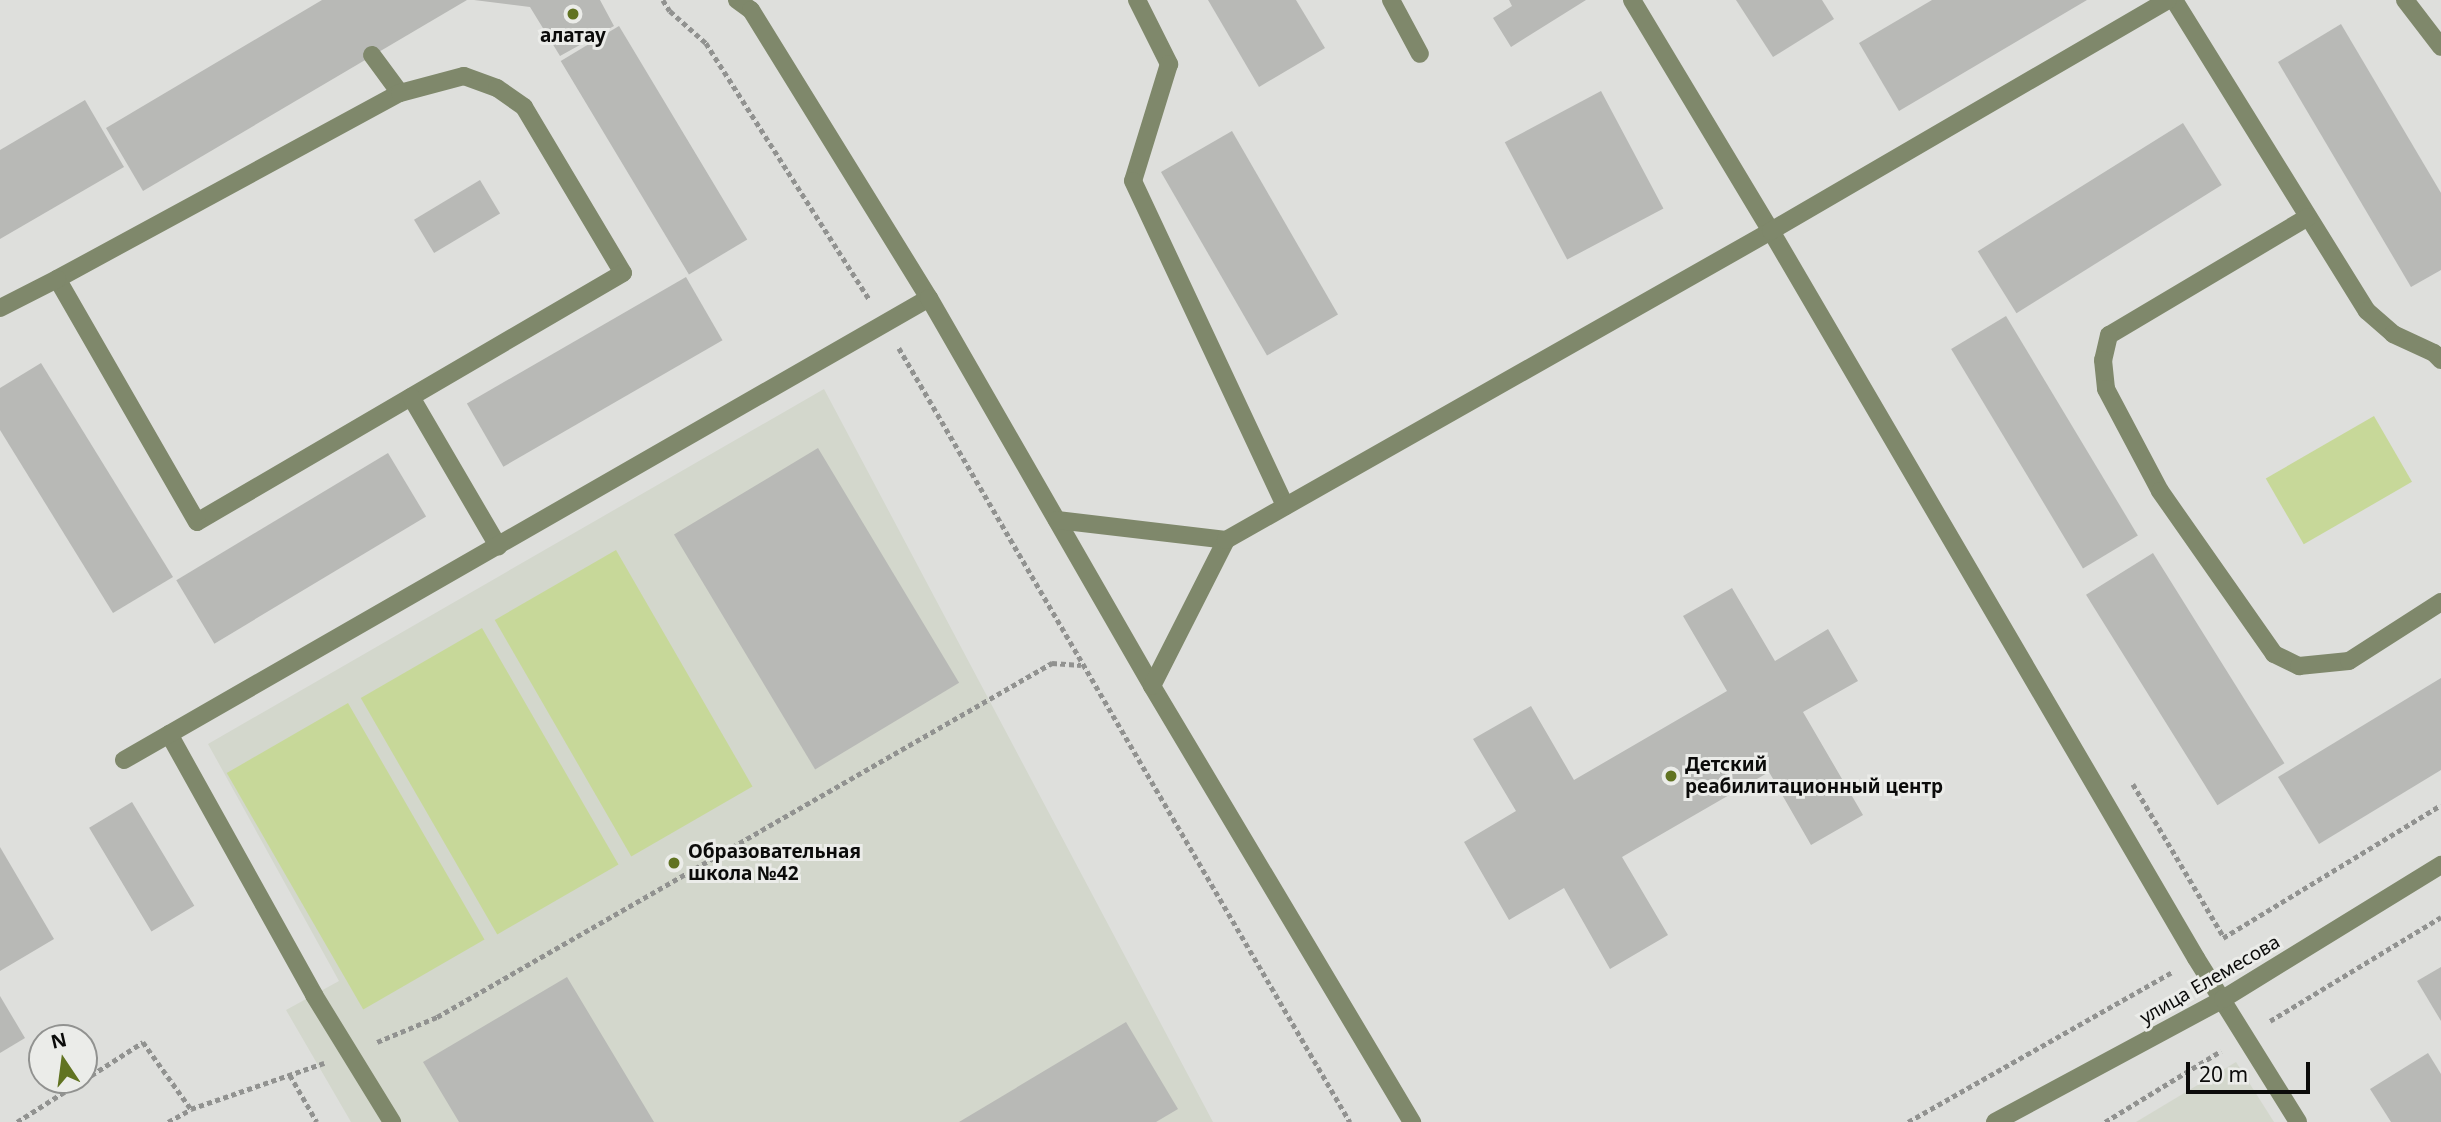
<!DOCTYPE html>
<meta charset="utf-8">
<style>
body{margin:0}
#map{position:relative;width:2441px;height:1122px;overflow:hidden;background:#dedfdc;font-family:"Noto Sans",sans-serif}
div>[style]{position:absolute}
.built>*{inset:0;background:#d3d7cc}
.green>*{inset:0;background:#c7d899;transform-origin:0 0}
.building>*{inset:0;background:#b8b9b6;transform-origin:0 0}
.path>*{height:4.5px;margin-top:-2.25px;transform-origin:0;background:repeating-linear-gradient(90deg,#919290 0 5px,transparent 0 8.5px)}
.lane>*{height:18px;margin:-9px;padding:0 9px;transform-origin:9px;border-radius:9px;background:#7f886b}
.street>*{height:18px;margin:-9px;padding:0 9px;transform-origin:9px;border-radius:9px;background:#7f886b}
.dots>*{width:19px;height:19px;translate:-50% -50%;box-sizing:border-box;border:4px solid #ebece9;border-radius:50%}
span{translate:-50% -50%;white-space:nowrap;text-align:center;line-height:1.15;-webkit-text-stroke:6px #ebece9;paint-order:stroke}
.poi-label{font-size:19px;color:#0b0b0a;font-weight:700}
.left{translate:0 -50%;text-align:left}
.street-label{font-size:19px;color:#0b0b0a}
.north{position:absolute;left:28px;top:1024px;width:70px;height:70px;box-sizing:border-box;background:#ebece9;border:2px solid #919290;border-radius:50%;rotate:347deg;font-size:19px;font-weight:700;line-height:28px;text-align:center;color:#0b0b0a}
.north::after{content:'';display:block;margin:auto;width:24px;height:32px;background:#617321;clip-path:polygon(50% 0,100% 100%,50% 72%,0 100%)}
.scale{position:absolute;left:2186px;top:1062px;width:124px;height:32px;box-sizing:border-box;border:4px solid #0b0b0a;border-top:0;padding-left:9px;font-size:21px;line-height:24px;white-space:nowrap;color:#0b0b0a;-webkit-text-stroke:5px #ebece9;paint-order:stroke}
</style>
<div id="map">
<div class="built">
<div style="clip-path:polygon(824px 389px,1213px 1122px,351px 1122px,286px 1010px,339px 981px,208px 744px)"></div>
<div style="clip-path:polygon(2236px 1062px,2274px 1122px,2136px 1122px)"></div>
</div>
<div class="green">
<div style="left:2374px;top:416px;width:76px;height:125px;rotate:60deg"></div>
<div style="left:616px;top:550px;width:273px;height:140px;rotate:60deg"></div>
<div style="left:482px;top:628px;width:273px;height:140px;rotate:60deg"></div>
<div style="left:348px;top:703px;width:273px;height:140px;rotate:60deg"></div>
</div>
<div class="building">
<div style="clip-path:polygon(322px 0,467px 0,143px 191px,106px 128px)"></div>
<div style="clip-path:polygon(474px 0,600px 0,614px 26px,560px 56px,530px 7px)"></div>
<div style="clip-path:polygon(1208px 0,1296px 0,1325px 48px,1259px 87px)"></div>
<div style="clip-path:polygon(1509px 0,1586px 0,1511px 47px,1493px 18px,1512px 6px)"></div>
<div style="clip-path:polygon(1736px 0,1822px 0,1834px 19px,1773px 57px)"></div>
<div style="clip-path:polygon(1932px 0,2087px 0,1899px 111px,1859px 43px)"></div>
<div style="clip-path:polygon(2341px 24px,2441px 193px,2441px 270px,2411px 287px,2278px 62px)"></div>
<div style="left:619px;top:26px;width:249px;height:68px;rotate:59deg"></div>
<div style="left:1601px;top:91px;width:133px;height:109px;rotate:62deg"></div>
<div style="clip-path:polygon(85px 100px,124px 167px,0 239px,0 150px)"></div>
<div style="left:2183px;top:123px;width:73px;height:242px;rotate:58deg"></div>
<div style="left:1232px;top:131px;width:212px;height:82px;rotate:60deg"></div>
<div style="left:480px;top:180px;width:39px;height:77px;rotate:59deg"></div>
<div style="left:686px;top:277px;width:73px;height:253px;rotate:60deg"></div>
<div style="left:2006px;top:316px;width:256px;height:64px;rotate:59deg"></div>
<div style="clip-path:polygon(41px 363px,173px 577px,113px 613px,0 430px,0 388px)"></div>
<div style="left:818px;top:448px;width:274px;height:168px;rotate:59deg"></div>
<div style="left:388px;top:453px;width:74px;height:247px;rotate:59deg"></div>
<div style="left:2153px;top:553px;width:248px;height:79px;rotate:58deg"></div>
<div style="clip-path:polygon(1732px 588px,1775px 661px,1828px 629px,1858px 681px,1803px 712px,1863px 815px,1811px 845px,1769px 772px,1622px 857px,1668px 935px,1610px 969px,1564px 888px,1509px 920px,1464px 842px,1516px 811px,1473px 739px,1531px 706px,1574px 780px,1727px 691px,1683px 616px)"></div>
<div style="clip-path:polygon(2441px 678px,2441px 770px,2319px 844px,2278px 777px)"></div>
<div style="left:132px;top:802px;width:121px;height:50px;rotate:59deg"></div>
<div style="clip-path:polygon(0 847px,54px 939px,0 971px)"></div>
<div style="clip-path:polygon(2441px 967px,2441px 1021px,2417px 981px)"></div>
<div style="clip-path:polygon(567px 977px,654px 1122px,459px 1122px,423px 1062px)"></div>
<div style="clip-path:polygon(0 996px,25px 1038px,0 1053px)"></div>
<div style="clip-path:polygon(1126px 1022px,1178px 1109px,1156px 1122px,959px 1122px)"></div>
<div style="clip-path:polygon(2428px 1053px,2441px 1074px,2441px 1122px,2391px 1122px,2370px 1089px)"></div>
</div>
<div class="path">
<div style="left:663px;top:0;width:13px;rotate:58deg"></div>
<div style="left:670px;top:11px;width:48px;rotate:41.6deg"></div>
<div style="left:706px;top:43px;width:303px;rotate:57.5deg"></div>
<div style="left:899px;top:348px;width:896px;rotate:59.77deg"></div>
<div style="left:2133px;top:784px;width:178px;rotate:59.3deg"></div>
<div style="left:2223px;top:938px;width:255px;rotate:-31.4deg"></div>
<div style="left:2270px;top:1021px;width:200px;rotate:-31.3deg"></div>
<div style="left:377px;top:1042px;width:65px;rotate:-22.6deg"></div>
<div style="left:437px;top:1017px;width:710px;rotate:-29.93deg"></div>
<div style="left:1052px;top:663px;width:29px;rotate:4deg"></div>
<div style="left:290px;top:1075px;width:54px;rotate:60.1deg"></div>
<div style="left:84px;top:1080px;width:70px;rotate:-32.8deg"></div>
<div style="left:143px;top:1042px;width:82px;rotate:54.4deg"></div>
<div style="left:17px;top:1122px;width:78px;rotate:-32.5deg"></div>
<div style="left:168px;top:1122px;width:26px;rotate:-29deg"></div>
<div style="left:191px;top:1109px;width:141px;rotate:-19.1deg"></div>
<div style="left:1908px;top:1122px;width:304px;rotate:-29.6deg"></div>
<div style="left:2105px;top:1122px;width:136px;rotate:-31.5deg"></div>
</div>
<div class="lane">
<div style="left:1137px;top:0;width:72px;rotate:63.4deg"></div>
<div style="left:1169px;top:64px;width:122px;rotate:107.1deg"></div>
<div style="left:1133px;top:181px;width:359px;rotate:64.9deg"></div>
<div style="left:1391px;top:0;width:61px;rotate:61.8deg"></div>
<div style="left:2174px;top:0;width:366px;rotate:58.2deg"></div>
<div style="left:2367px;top:311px;width:35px;rotate:41deg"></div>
<div style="left:2393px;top:334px;width:45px;rotate:24.9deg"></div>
<div style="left:2434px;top:353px;width:10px;rotate:45deg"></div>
<div style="left:2405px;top:0;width:59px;rotate:52.5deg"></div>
<div style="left:372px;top:55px;width:47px;rotate:53.6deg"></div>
<div style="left:464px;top:76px;width:35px;rotate:20deg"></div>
<div style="left:497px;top:88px;width:33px;rotate:35deg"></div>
<div style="left:524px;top:107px;width:193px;rotate:59.2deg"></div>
<div style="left:623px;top:273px;width:493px;rotate:149.7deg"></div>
<div style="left:197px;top:522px;width:280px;rotate:-119.9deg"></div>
<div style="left:57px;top:279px;width:390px;rotate:-28.5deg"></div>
<div style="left:400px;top:93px;width:66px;rotate:-14.9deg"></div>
<div style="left:2308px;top:217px;width:231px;rotate:149.3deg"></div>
<div style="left:2109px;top:335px;width:26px;rotate:103deg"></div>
<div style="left:2103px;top:360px;width:29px;rotate:84deg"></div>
<div style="left:2106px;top:389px;width:115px;rotate:62.1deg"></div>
<div style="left:2160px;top:491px;width:199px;rotate:55deg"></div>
<div style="left:2274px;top:654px;width:28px;rotate:26deg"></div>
<div style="left:2299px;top:666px;width:50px;rotate:-5.7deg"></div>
<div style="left:2349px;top:661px;width:109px;rotate:-32.7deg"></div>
<div style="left:0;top:308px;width:64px;rotate:-27deg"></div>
<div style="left:411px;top:397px;width:173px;rotate:59.7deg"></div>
<div style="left:169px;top:734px;width:299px;rotate:60.9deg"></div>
<div style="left:314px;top:995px;width:149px;rotate:58.4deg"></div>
<div style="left:124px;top:760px;width:928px;rotate:-29.85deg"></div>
</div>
<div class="street">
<div style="left:737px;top:0;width:17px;rotate:36deg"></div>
<div style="left:751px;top:10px;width:339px;rotate:58.3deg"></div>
<div style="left:929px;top:298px;width:448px;rotate:60.1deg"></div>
<div style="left:1152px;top:686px;width:508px;rotate:59.19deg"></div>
<div style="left:1632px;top:0;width:270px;rotate:59deg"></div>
<div style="left:1771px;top:231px;width:842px;rotate:59.69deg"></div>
<div style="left:2196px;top:958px;width:193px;rotate:58.1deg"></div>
<div style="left:1057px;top:520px;width:170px;rotate:6.7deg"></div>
<div style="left:1152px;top:686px;width:164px;rotate:-63.1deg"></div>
<div style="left:1226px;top:540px;width:627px;rotate:-29.55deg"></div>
<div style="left:1771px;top:231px;width:459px;rotate:-30.2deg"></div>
<div style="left:1995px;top:1122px;width:259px;rotate:-28.3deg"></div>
<div style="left:2223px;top:999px;width:256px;rotate:-31.6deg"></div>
</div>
<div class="dots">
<div style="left:573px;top:14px;background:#617321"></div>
<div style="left:1671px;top:776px;background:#617321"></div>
<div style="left:674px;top:863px;background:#617321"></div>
</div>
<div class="poi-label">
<span style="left:573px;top:36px">алатау</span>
<span class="left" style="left:1685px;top:776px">Детский<br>реабилитационный центр</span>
<span class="left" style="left:688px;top:863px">Образовательная<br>школа №42</span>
</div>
<div class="street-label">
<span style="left:2210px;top:980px;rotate:-30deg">улица Елемесова</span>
</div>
<div class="north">N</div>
<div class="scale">20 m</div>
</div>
